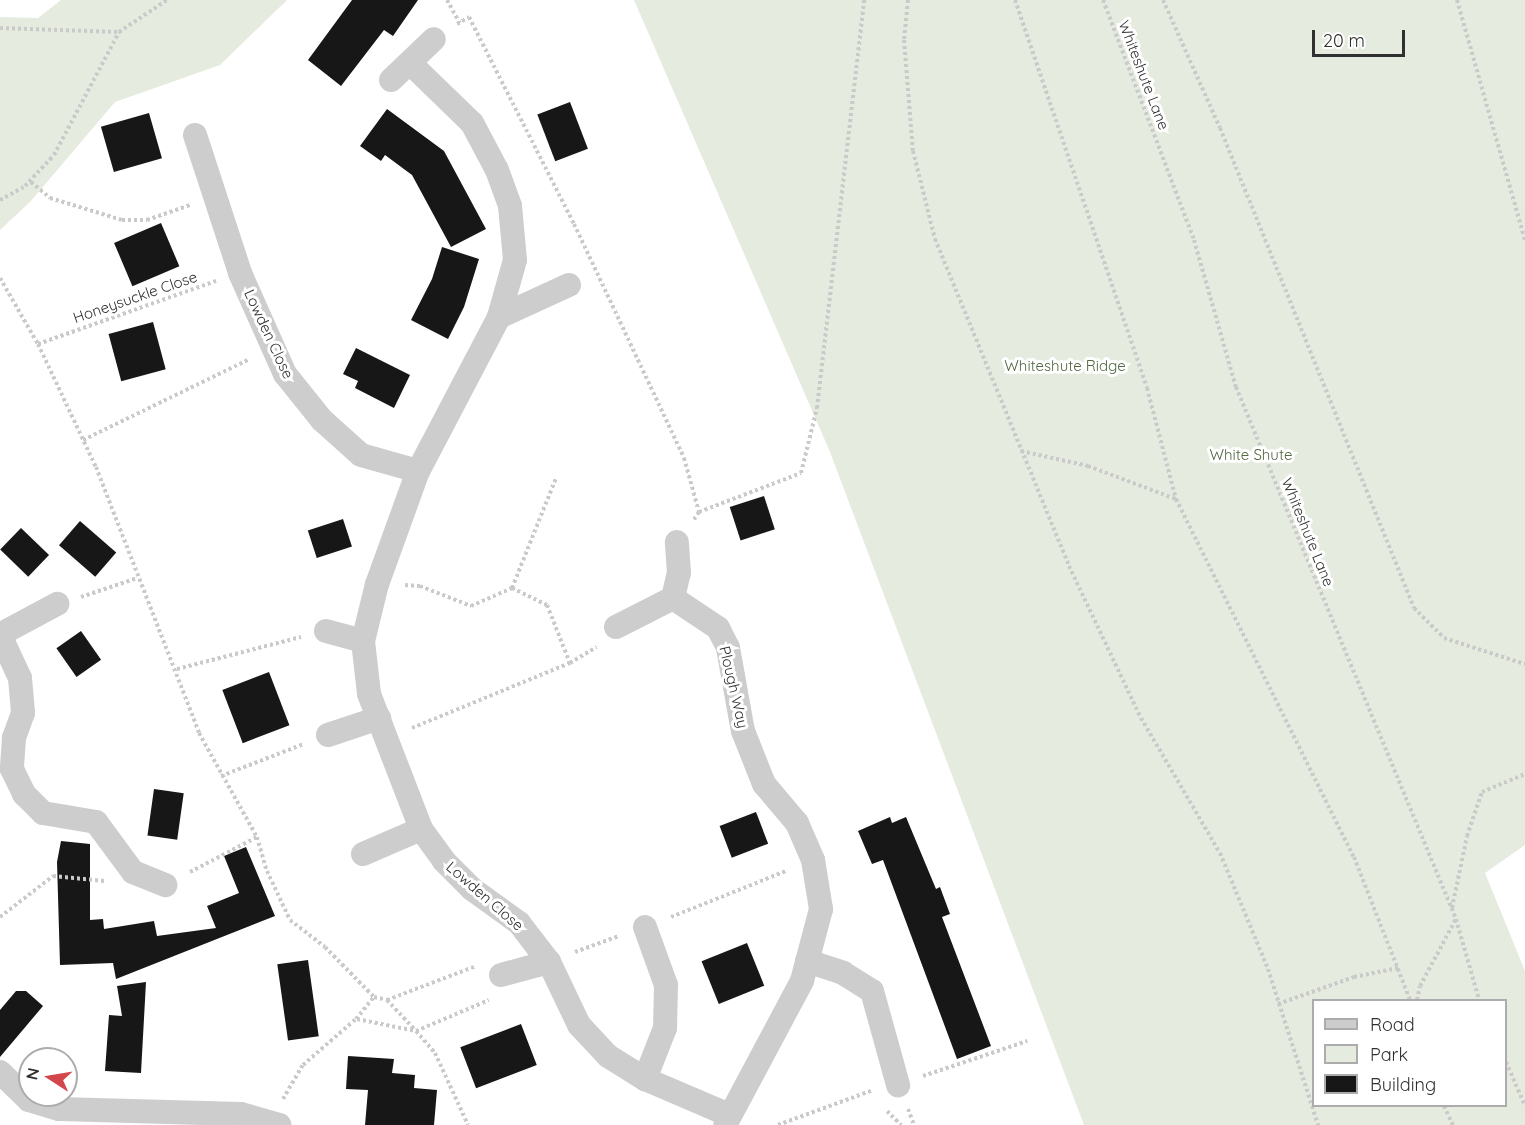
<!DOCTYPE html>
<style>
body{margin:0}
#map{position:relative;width:1525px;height:1125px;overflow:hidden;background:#fff;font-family:Quicksand,sans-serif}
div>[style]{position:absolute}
.green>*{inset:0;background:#e5ebdf}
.building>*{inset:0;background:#171717;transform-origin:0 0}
.path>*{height:4px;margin-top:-2px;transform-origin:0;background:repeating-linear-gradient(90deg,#cacaca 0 3px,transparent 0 6px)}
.street>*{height:24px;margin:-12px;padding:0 12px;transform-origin:12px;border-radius:12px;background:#cdcdcd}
span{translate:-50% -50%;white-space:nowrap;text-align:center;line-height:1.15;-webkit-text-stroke:6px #fff;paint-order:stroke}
.street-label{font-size:15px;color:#303030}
.park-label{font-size:15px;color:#526742}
.legend{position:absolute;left:1312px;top:999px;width:195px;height:108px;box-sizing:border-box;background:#fff;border:2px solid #acacac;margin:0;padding:8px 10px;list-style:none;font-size:18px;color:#303030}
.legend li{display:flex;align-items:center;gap:12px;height:30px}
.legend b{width:30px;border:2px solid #acacac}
.north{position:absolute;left:18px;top:1047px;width:60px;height:60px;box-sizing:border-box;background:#fff;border:2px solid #acacac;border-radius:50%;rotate:282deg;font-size:16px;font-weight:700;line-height:24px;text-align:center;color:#303030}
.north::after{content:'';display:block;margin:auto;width:21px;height:27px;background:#d3464b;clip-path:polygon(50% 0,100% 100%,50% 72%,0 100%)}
.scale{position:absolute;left:1312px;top:30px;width:93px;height:27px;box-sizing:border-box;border:3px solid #303030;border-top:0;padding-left:8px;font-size:18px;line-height:21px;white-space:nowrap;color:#303030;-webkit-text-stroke:4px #fff;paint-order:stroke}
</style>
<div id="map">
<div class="green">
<div style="clip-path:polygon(61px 0,287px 0,220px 65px,115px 102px,30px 202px,0 230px,0 17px,38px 18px)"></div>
<div style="clip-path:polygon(evenodd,634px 0,1525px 0,1525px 845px,1485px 873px,1525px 971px,1525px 1125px,1084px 1125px,830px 452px,634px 0,1314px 1000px,1506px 1000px,1506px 1106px,1314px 1106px,1314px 1000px)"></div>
</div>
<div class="building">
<div style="clip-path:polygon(352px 0,418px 0,393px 36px,384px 30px,341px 86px,308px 60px)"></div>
<div style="left:570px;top:102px;width:50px;height:35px;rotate:69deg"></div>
<div style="clip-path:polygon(387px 109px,444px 151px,486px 229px,451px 247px,412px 175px,385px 155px,381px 161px,360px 146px)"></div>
<div style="left:149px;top:113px;width:47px;height:50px;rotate:74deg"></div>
<div style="left:161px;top:223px;width:47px;height:51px;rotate:67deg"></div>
<div style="clip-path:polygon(442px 247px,479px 259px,464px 307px,448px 339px,411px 320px,432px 279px)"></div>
<div style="left:153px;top:322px;width:49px;height:46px;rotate:75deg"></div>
<div style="clip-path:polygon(356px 348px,410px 375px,394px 408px,355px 388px,358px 381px,343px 374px)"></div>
<div style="left:764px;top:496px;width:35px;height:36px;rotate:72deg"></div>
<div style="left:343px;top:519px;width:29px;height:37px;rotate:72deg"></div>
<div style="left:80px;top:521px;width:48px;height:32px;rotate:41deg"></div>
<div style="left:21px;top:528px;width:39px;height:30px;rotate:44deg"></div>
<div style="left:81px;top:631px;width:35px;height:30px;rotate:55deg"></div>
<div style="left:269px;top:672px;width:57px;height:50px;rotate:69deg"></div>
<div style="left:154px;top:789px;width:30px;height:47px;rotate:8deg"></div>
<div style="left:756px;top:812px;width:34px;height:39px;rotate:69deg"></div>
<div style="clip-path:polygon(890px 817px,892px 823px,906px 817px,936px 889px,940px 887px,950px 914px,942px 917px,991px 1046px,957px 1059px,883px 860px,872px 864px,858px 831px)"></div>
<div style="clip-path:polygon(61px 841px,90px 844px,90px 920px,103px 919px,104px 929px,154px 921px,157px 936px,216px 928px,207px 906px,239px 893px,224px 856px,246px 847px,275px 916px,116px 979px,113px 963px,60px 965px,57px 862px)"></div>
<div style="left:747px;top:943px;width:46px;height:49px;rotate:68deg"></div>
<div style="left:308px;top:960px;width:77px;height:31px;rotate:82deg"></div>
<div style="clip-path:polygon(146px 982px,141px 1073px,105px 1071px,109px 1015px,122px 1016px,117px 986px)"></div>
<div style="clip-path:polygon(16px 991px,26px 991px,43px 1006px,0 1057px,0 1010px)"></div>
<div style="left:521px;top:1024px;width:44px;height:65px;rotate:69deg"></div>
<div style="clip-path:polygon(348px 1056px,394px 1059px,392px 1073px,415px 1075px,414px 1088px,437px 1090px,434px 1125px,365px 1125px,368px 1090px,346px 1089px)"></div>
</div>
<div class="path">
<div style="left:447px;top:0;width:26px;rotate:61deg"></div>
<div style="left:908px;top:0;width:40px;rotate:95.7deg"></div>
<div style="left:904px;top:40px;width:111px;rotate:85.4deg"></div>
<div style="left:913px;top:151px;width:91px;rotate:76deg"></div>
<div style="left:935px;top:239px;width:353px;rotate:67.7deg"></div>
<div style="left:1069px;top:566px;width:168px;rotate:64.7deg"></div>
<div style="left:1141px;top:718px;width:156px;rotate:59.7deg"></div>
<div style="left:1220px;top:853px;width:126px;rotate:67.5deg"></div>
<div style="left:1268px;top:969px;width:164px;rotate:72.2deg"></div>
<div style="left:1015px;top:0;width:410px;rotate:71.2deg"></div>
<div style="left:1147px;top:388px;width:115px;rotate:75.4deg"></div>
<div style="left:1176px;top:499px;width:400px;rotate:63.6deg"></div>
<div style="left:1354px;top:857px;width:154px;rotate:68.6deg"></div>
<div style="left:1103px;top:0;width:257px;rotate:69.2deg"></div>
<div style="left:1194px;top:240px;width:153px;rotate:74.1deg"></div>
<div style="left:1236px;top:387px;width:576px;rotate:67.53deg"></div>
<div style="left:1456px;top:919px;width:84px;rotate:74.1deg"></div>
<div style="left:1163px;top:0;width:140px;rotate:66deg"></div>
<div style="left:1220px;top:128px;width:518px;rotate:67.99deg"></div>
<div style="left:1414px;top:608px;width:42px;rotate:45deg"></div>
<div style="left:1444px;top:638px;width:85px;rotate:17.8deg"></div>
<div style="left:1457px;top:0;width:250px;rotate:74.2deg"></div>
<div style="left:457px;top:24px;width:14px;rotate:-30deg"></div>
<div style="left:469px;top:17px;width:232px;rotate:63.1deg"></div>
<div style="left:574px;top:224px;width:259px;rotate:64.8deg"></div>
<div style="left:684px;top:458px;width:56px;rotate:74.5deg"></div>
<div style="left:699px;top:512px;width:11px;rotate:124deg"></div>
<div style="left:0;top:28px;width:119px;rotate:1.9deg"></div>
<div style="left:31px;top:182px;width:25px;rotate:40deg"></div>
<div style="left:50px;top:198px;width:75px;rotate:17deg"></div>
<div style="left:122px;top:220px;width:25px"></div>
<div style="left:147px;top:220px;width:46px;rotate:-19.2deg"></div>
<div style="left:0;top:200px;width:29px;rotate:-29deg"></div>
<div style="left:25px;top:186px;width:42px;rotate:-46.9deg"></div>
<div style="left:54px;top:155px;width:139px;rotate:-62.1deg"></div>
<div style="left:119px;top:32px;width:58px;rotate:-33.7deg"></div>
<div style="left:0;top:278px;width:76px;rotate:60.1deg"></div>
<div style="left:38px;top:344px;width:136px;rotate:64.8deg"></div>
<div style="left:96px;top:467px;width:285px;rotate:68.8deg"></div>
<div style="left:199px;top:733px;width:119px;rotate:60.9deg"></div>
<div style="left:257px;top:837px;width:35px;rotate:74deg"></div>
<div style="left:267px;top:871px;width:54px;rotate:64.9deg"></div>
<div style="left:290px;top:920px;width:44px;rotate:37.6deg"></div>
<div style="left:325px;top:947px;width:70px;rotate:45.6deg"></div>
<div style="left:374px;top:997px;width:13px;rotate:13deg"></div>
<div style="left:387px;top:1000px;width:42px;rotate:46.9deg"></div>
<div style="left:416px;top:1031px;width:29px;rotate:49deg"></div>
<div style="left:435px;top:1053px;width:79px;rotate:65.4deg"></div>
<div style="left:38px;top:344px;width:189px;rotate:-19.5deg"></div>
<div style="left:83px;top:440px;width:186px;rotate:-25.9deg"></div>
<div style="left:1021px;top:451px;width:69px;rotate:12.6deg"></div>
<div style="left:1088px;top:466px;width:94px;rotate:20.6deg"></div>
<div style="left:699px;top:512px;width:109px;rotate:-20.9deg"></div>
<div style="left:801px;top:473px;width:67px;rotate:-76.2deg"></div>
<div style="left:817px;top:408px;width:411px;rotate:-83.4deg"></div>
<div style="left:405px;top:585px;width:15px;rotate:4deg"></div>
<div style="left:420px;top:586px;width:55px;rotate:21.4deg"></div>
<div style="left:471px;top:606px;width:45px;rotate:-23.7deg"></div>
<div style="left:512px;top:588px;width:39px;rotate:26deg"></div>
<div style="left:547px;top:605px;width:62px;rotate:68.4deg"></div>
<div style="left:512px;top:588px;width:118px;rotate:-68.2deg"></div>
<div style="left:81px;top:597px;width:59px;rotate:-18.7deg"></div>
<div style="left:177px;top:669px;width:128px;rotate:-14.5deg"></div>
<div style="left:412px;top:728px;width:171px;rotate:-22.4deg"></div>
<div style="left:570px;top:663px;width:31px;rotate:-31deg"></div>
<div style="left:221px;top:776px;width:89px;rotate:-21.1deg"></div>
<div style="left:190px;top:872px;width:76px;rotate:-27.6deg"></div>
<div style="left:1452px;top:908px;width:74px;rotate:-78.2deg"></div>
<div style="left:1467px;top:836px;width:46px;rotate:-71.2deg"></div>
<div style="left:1482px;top:792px;width:47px;rotate:-22.7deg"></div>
<div style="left:0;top:917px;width:67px;rotate:-37.7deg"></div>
<div style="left:53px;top:876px;width:52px;rotate:5.5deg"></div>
<div style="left:671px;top:917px;width:124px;rotate:-21.8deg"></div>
<div style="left:575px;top:952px;width:47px;rotate:-20deg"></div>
<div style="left:387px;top:1000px;width:95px;rotate:-20.9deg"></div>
<div style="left:1417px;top:1000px;width:14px;rotate:-78deg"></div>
<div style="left:1420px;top:986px;width:76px;rotate:-61.8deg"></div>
<div style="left:1278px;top:1004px;width:81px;rotate:-19.6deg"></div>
<div style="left:1354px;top:977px;width:45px;rotate:-11.6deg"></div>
<div style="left:357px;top:1019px;width:60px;rotate:11.5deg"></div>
<div style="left:416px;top:1031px;width:79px;rotate:-23deg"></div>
<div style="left:1506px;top:1062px;width:48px;rotate:66.6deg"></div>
<div style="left:923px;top:1076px;width:110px;rotate:-18.6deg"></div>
<div style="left:283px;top:1099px;width:39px;rotate:-60deg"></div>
<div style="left:303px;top:1065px;width:70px;rotate:-41deg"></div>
<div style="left:356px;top:1019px;width:28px;rotate:-51deg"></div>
<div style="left:1444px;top:1106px;width:21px;rotate:65deg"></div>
<div style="left:908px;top:1109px;width:17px;rotate:69deg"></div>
<div style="left:887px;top:1111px;width:20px;rotate:45deg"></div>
<div style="left:778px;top:1125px;width:101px;rotate:-20.2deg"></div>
</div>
<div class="street">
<div style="left:410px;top:63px;width:86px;rotate:44.1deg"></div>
<div style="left:472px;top:123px;width:53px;rotate:62deg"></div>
<div style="left:497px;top:170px;width:38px;rotate:70deg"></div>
<div style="left:510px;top:206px;width:54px;rotate:84.7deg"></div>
<div style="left:515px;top:260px;width:59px;rotate:105.7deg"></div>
<div style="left:499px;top:317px;width:174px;rotate:117.7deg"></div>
<div style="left:418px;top:471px;width:120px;rotate:109.9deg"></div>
<div style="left:377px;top:584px;width:59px;rotate:103.8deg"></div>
<div style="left:363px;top:641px;width:53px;rotate:83.5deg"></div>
<div style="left:369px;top:694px;width:145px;rotate:68.9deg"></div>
<div style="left:421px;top:829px;width:39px;rotate:54deg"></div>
<div style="left:444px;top:861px;width:40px;rotate:45deg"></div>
<div style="left:472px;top:889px;width:58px;rotate:35.9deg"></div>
<div style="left:519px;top:923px;width:49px;rotate:52.4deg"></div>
<div style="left:549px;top:962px;width:70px;rotate:64.5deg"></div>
<div style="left:579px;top:1025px;width:42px;rotate:46.9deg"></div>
<div style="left:608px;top:1056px;width:44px;rotate:31.9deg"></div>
<div style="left:645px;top:1079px;width:91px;rotate:23.2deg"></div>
<div style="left:391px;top:80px;width:59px;rotate:-43.6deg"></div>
<div style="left:195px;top:135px;width:145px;rotate:71.9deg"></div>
<div style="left:240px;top:273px;width:111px;rotate:66deg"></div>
<div style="left:285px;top:374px;width:59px;rotate:51.2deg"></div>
<div style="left:322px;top:420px;width:52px;rotate:41.9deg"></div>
<div style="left:361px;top:455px;width:59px;rotate:15.7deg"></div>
<div style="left:499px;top:317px;width:77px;rotate:-24.6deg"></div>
<div style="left:673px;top:598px;width:54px;rotate:33.7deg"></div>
<div style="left:718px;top:628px;width:22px;rotate:63deg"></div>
<div style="left:728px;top:648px;width:84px;rotate:79.8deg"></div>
<div style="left:743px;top:731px;width:57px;rotate:68.4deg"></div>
<div style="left:764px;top:784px;width:51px;rotate:49.8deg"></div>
<div style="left:797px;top:823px;width:40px;rotate:66.6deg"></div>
<div style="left:813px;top:860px;width:50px;rotate:80.7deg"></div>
<div style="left:821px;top:909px;width:74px;rotate:104.8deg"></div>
<div style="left:802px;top:981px;width:163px;rotate:118.1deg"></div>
<div style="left:616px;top:627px;width:64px;rotate:-27deg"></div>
<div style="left:673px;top:598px;width:26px;rotate:-77deg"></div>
<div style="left:679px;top:573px;width:31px;rotate:-94deg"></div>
<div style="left:326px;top:631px;width:38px;rotate:15deg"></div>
<div style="left:1px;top:634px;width:64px;rotate:-28.2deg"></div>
<div style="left:0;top:635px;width:47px;rotate:65.1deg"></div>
<div style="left:20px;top:678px;width:35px;rotate:85deg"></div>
<div style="left:23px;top:713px;width:27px;rotate:110deg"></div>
<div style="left:14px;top:738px;width:31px;rotate:94deg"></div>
<div style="left:12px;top:769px;width:28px;rotate:64deg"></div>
<div style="left:24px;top:794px;width:27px;rotate:45deg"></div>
<div style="left:43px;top:813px;width:54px;rotate:9.6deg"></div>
<div style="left:96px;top:822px;width:62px;rotate:53.5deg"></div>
<div style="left:133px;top:872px;width:35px;rotate:22deg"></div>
<div style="left:328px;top:735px;width:54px;rotate:-18.4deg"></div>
<div style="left:363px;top:854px;width:63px;rotate:-23.3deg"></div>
<div style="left:645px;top:927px;width:62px;rotate:70.1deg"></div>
<div style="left:666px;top:985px;width:43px;rotate:91.3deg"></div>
<div style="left:665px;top:1028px;width:55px;rotate:111.4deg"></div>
<div style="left:807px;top:961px;width:38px;rotate:18deg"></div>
<div style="left:843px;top:973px;width:34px;rotate:32deg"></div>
<div style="left:872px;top:991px;width:98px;rotate:74.5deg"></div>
<div style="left:501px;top:975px;width:50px;rotate:-15.2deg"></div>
<div style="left:0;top:1072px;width:40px;rotate:44deg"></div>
<div style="left:29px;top:1100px;width:31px;rotate:17deg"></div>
<div style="left:59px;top:1109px;width:182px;rotate:1.6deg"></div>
<div style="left:241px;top:1114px;width:40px;rotate:16deg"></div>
</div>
<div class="street-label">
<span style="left:1144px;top:75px;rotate:69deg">Whiteshute Lane</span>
<span style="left:135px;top:297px;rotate:-19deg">Honeysuckle Close</span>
<span style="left:269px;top:334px;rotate:65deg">Lowden Close</span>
<span style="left:1308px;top:532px;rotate:68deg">Whiteshute Lane</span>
<span style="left:734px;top:687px;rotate:77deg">Plough Way</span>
<span style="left:485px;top:896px;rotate:41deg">Lowden Close</span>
</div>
<div class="park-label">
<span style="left:1065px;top:366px">Whiteshute Ridge</span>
<span style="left:1251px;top:455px">White Shute</span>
</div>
<ul class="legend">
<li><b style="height:8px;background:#cdcdcd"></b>Road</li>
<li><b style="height:16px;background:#e5ebdf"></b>Park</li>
<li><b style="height:16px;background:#171717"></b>Building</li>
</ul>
<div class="north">N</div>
<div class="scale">20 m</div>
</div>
